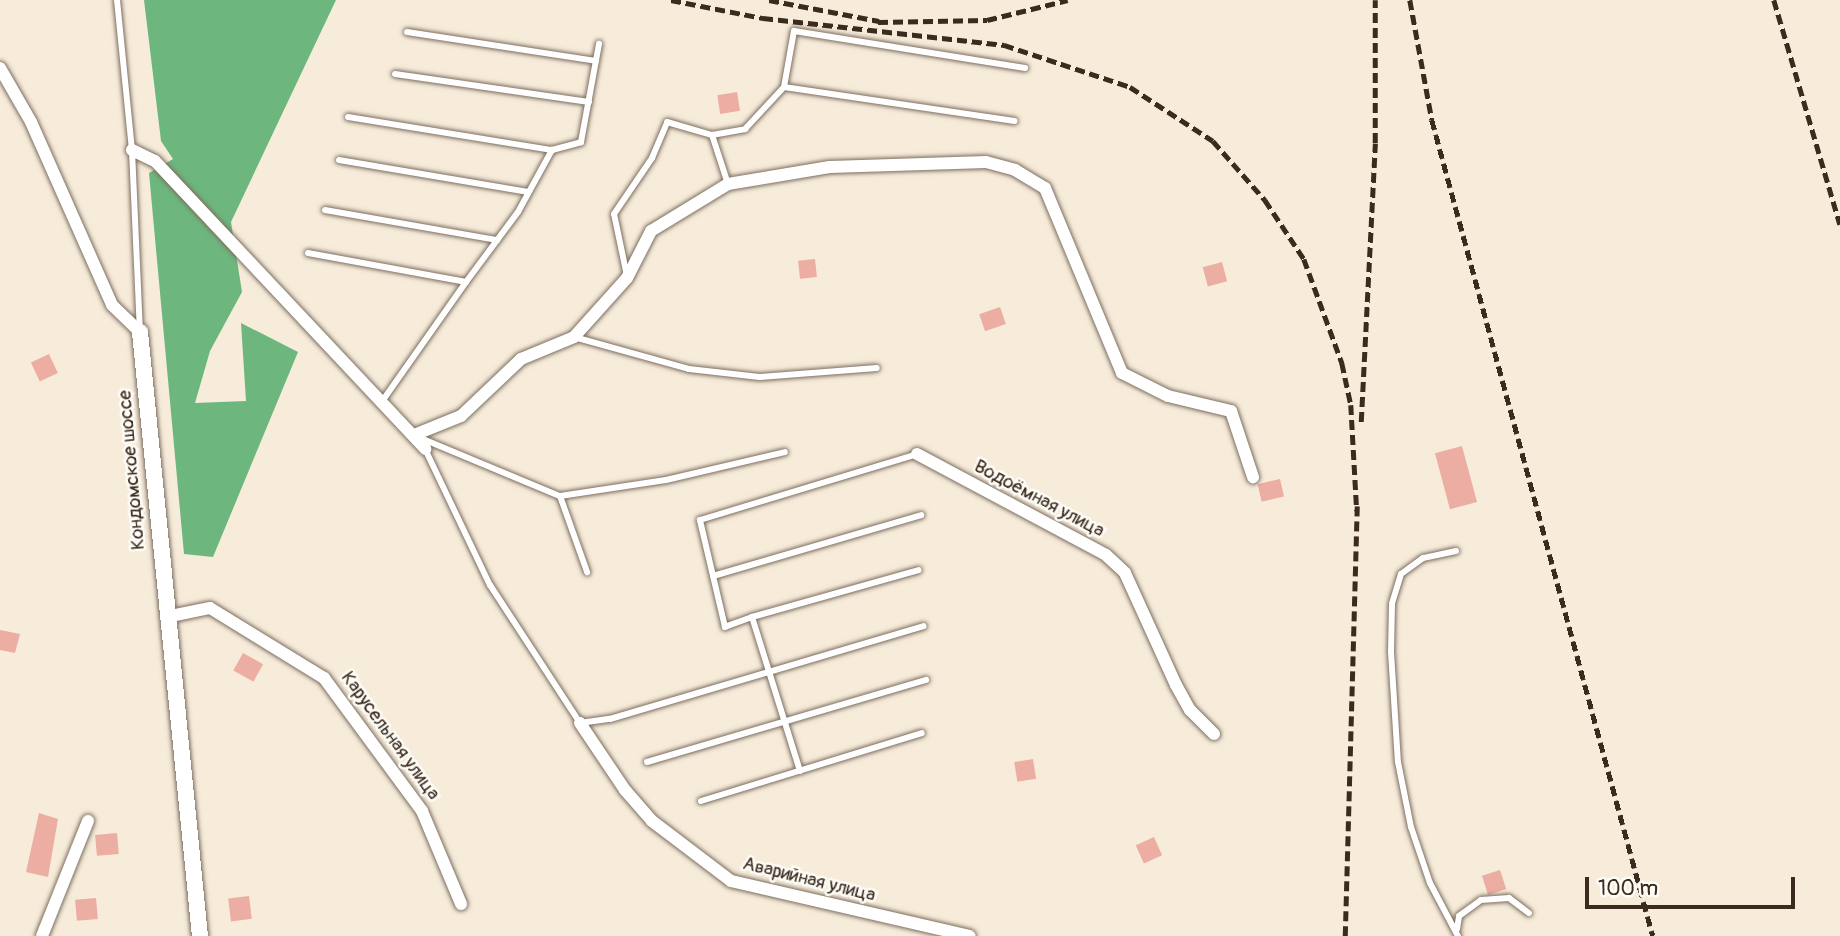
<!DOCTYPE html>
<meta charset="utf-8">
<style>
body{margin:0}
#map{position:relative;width:1840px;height:936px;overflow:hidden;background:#f7ecda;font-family:Pangolin,sans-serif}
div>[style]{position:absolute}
.forest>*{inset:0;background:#6db77e}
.building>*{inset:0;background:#ecaea2;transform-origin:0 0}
.roads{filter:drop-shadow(0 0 2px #7d6e60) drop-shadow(0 0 2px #7d6e60)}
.service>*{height:6px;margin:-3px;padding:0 3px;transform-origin:3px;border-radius:3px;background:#fff}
.minor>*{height:12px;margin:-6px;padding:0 6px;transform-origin:6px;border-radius:6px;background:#fff}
.tertiary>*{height:16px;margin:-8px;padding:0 8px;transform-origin:8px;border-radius:8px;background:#fff}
.rail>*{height:4.5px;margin-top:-2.25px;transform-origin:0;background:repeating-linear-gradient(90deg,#3b2a1e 0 10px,transparent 0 15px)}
span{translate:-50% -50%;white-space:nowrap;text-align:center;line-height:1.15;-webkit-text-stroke:5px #fdfcf7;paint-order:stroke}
.street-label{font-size:19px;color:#3b2a1e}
.scale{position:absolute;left:1585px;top:877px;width:210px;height:32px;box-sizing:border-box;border:4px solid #3b2a1e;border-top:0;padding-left:9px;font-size:21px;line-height:24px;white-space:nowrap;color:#3b2a1e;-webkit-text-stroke:5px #fdfcf7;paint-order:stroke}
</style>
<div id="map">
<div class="forest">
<div style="clip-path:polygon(144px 0,336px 0,231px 222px,242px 292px,210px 351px,195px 403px,246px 401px,241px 323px,298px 352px,213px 557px,184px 554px,149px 173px,173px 159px,161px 141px)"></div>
</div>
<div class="building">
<div style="left:737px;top:92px;width:19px;height:20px;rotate:81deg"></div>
<div style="left:815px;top:259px;width:18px;height:17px;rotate:84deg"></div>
<div style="left:1222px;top:262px;width:20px;height:20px;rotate:75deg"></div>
<div style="left:1000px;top:307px;width:18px;height:22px;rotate:71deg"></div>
<div style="left:49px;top:354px;width:21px;height:20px;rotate:65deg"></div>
<div style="left:1462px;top:446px;width:58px;height:28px;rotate:75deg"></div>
<div style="left:1280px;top:479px;width:18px;height:23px;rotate:77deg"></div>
<div style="clip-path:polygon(0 630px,20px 634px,15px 653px,0 650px)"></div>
<div style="left:243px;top:653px;width:23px;height:20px;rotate:29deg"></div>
<div style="left:1033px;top:759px;width:20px;height:19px;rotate:81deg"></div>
<div style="clip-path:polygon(39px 813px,58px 819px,48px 877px,26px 872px)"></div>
<div style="left:117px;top:833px;width:21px;height:22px;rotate:85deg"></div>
<div style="left:1154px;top:837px;width:20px;height:20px;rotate:66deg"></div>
<div style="left:1500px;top:870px;width:20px;height:19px;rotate:72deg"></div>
<div style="left:249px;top:896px;width:23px;height:21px;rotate:83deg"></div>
<div style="left:96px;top:898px;width:21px;height:21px;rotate:85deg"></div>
</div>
<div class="roads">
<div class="service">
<div style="left:117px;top:0;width:151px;rotate:84.3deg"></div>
<div style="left:132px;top:150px;width:181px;rotate:87.5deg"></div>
<div style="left:407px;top:32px;width:191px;rotate:8.7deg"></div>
<div style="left:395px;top:74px;width:196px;rotate:8.2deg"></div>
<div style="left:784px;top:87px;width:57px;rotate:-79.9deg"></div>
<div style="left:794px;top:31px;width:234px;rotate:9.1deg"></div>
<div style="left:348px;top:117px;width:207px;rotate:9.2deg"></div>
<div style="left:712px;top:135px;width:52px;rotate:71.9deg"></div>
<div style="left:339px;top:160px;width:192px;rotate:9.6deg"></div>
<div style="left:325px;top:210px;width:175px;rotate:9.9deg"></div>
<div style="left:308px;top:253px;width:161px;rotate:10.4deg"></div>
<div style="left:466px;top:282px;width:144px;rotate:125.1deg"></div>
<div style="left:627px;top:276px;width:63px;rotate:-101.8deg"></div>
<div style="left:614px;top:214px;width:68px;rotate:-55.8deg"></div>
<div style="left:652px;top:158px;width:39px;rotate:-67deg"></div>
<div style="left:667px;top:122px;width:47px;rotate:16.1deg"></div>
<div style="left:712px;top:135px;width:34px;rotate:-10deg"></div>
<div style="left:745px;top:129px;width:57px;rotate:-47.1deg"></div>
<div style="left:784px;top:87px;width:233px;rotate:8.4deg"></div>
<div style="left:466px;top:282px;width:87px;rotate:-53.4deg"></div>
<div style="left:518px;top:212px;width:71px;rotate:-61.3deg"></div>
<div style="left:552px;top:150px;width:30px;rotate:-15deg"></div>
<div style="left:581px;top:142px;width:100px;rotate:-79.6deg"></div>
<div style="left:574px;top:337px;width:119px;rotate:15.5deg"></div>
<div style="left:689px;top:369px;width:71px;rotate:6.4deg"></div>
<div style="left:760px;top:377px;width:117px;rotate:-4.4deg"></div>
<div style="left:418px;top:437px;width:154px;rotate:22.6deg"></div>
<div style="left:560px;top:496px;width:107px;rotate:-8.6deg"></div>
<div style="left:666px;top:480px;width:122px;rotate:-13.2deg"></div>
<div style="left:425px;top:449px;width:151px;rotate:64.5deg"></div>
<div style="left:490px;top:585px;width:165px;rotate:56.9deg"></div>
<div style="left:580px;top:723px;width:30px;rotate:-8deg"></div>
<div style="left:610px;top:719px;width:327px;rotate:-16.5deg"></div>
<div style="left:560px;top:496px;width:81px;rotate:70.4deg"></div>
<div style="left:1456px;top:551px;width:34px;rotate:168deg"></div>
<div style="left:1423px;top:558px;width:27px;rotate:144deg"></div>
<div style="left:1401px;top:574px;width:31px;rotate:107deg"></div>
<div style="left:1392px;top:604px;width:48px;rotate:91.2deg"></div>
<div style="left:1391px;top:652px;width:110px;rotate:86.4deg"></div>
<div style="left:1398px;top:762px;width:66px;rotate:78.7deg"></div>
<div style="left:1411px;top:827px;width:59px;rotate:71.3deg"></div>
<div style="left:1430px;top:883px;width:60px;rotate:62.2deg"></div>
<div style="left:713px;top:576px;width:217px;rotate:-16.3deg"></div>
<div style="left:752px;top:617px;width:173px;rotate:-15.7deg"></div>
<div style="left:647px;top:762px;width:291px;rotate:-16.4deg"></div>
<div style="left:800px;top:771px;width:161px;rotate:-107.3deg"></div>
<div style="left:752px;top:617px;width:29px;rotate:160deg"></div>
<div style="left:725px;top:627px;width:110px;rotate:-103.2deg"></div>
<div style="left:700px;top:520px;width:227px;rotate:-16.9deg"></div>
<div style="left:701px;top:801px;width:231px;rotate:-17.1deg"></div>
<div style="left:1457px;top:929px;width:13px;rotate:-81deg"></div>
<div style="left:1459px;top:916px;width:27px;rotate:-36deg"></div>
<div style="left:1481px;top:900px;width:28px;rotate:-4deg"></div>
<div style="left:1509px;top:898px;width:25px;rotate:37deg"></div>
</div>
<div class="minor">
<div style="left:0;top:68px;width:62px;rotate:60.1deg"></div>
<div style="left:31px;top:122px;width:200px;rotate:66.1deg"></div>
<div style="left:112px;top:305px;width:39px;rotate:44deg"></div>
<div style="left:132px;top:150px;width:25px;rotate:26deg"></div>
<div style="left:155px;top:161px;width:395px;rotate:46.8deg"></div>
<div style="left:414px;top:435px;width:51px;rotate:-22deg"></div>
<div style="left:461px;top:416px;width:83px;rotate:-43.5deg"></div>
<div style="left:521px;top:359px;width:57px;rotate:-22.5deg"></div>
<div style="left:574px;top:337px;width:79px;rotate:-48.1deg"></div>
<div style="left:627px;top:278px;width:53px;rotate:-62.9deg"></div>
<div style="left:651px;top:231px;width:90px;rotate:-31.4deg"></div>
<div style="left:728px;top:184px;width:103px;rotate:-9.5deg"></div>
<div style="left:830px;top:167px;width:156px;rotate:-1.8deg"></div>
<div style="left:986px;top:162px;width:30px;rotate:15deg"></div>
<div style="left:1015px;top:170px;width:35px;rotate:31deg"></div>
<div style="left:1045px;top:188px;width:200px;rotate:67.4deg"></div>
<div style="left:1122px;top:373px;width:51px;rotate:26.6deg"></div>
<div style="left:1168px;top:396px;width:65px;rotate:13.4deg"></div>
<div style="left:1231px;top:411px;width:70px;rotate:71.6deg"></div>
<div style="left:917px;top:454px;width:214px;rotate:28.1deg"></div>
<div style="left:1106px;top:555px;width:26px;rotate:43deg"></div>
<div style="left:1125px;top:573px;width:123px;rotate:65.5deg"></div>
<div style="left:1176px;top:685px;width:29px;rotate:61deg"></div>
<div style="left:1190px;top:710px;width:34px;rotate:45deg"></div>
<div style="left:166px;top:617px;width:45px;rotate:-11.6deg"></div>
<div style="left:210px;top:608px;width:134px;rotate:31.6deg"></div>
<div style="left:324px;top:678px;width:165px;rotate:53.6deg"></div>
<div style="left:422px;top:811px;width:101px;rotate:67.2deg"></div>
<div style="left:580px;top:723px;width:81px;rotate:56.1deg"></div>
<div style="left:625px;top:790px;width:41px;rotate:48.9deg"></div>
<div style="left:652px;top:821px;width:99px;rotate:37.2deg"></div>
<div style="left:731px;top:881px;width:245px;rotate:13deg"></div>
<div style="left:42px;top:936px;width:124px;rotate:-68.2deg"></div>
</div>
<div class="tertiary">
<div style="left:140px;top:332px;width:607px;rotate:84.33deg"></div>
</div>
</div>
<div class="rail">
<div style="left:671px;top:0;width:94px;rotate:11.1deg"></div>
<div style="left:763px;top:18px;width:243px;rotate:6.4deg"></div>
<div style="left:1004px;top:45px;width:133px;rotate:18.4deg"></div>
<div style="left:1130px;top:87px;width:99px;rotate:33deg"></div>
<div style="left:1213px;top:141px;width:79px;rotate:48.6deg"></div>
<div style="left:1265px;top:200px;width:71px;rotate:56.5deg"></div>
<div style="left:1304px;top:259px;width:111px;rotate:69.9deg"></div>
<div style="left:1342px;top:363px;width:43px;rotate:77.9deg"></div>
<div style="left:1351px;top:405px;width:106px;rotate:86.8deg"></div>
<div style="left:769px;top:0;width:112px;rotate:10.8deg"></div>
<div style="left:1410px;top:0;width:122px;rotate:79.6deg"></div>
<div style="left:1432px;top:120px;width:845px;rotate:74.85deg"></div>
<div style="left:1774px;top:0;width:234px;rotate:73.6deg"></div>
<div style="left:878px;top:22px;width:109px;rotate:-1.1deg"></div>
<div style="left:987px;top:20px;width:83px;rotate:-13.9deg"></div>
<div style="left:1361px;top:422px;width:279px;rotate:-87.1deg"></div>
<div style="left:1375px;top:143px;width:143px;rotate:-90deg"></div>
<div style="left:1345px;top:936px;width:434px;rotate:-88.4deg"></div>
</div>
<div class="street-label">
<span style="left:132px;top:470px;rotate:-95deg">Кондомское шоссе</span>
<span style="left:1039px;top:499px;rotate:28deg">Водоёмная улица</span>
<span style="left:390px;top:736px;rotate:54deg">Карусельная улица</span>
<span style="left:809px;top:880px;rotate:14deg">Аварийная улица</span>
</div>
<div class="scale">100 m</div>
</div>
